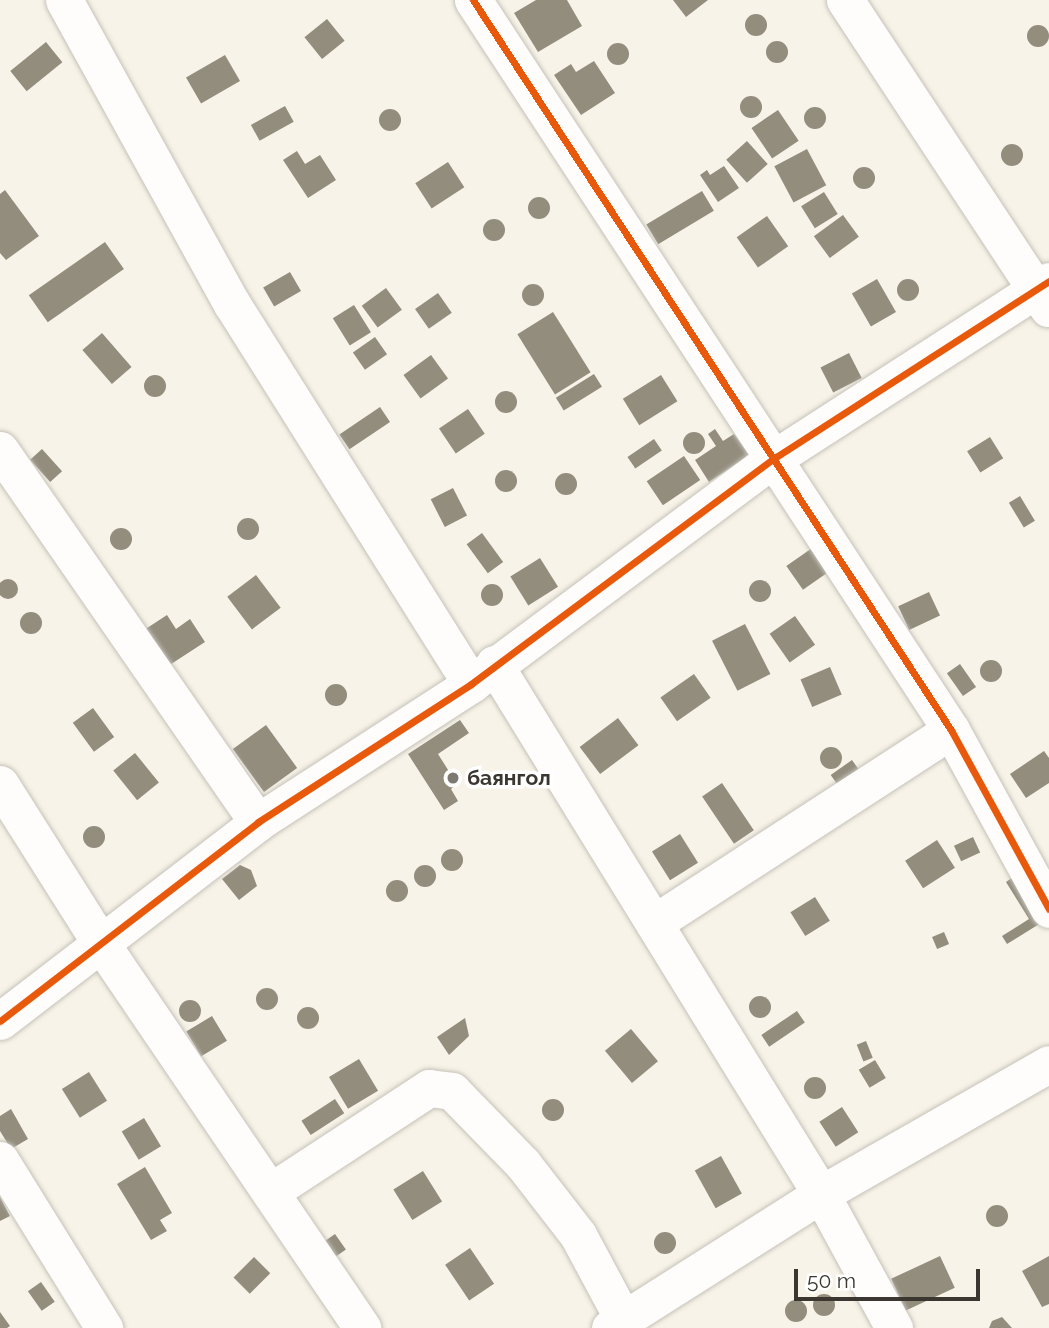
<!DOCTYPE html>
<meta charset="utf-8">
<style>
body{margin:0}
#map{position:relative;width:1049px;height:1328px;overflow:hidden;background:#f8f3e8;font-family:Raleway,sans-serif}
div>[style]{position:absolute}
.building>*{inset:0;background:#938d7e;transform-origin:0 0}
.round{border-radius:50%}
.roads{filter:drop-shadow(0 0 2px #c5c2b9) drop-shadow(0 0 2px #c5c2b9)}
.minor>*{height:37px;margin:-18.5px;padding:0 18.5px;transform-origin:18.5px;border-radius:18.5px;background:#fefdfc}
.cycleway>*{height:7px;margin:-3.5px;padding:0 3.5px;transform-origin:3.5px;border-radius:3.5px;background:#e8590c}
.dots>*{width:19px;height:19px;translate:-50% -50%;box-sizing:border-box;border:4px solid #fff;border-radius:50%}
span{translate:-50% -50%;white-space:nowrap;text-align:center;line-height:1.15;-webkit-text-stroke:7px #fff;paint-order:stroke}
.poi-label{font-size:21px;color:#3b3730;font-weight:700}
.left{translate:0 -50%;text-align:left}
.scale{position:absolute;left:794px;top:1269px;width:186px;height:32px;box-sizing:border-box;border:4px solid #3b3730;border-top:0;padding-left:9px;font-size:21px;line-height:24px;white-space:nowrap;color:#3b3730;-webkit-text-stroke:5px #fff;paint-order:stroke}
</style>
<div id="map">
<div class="building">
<div style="clip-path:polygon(536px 0,567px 0,582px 26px,538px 52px,514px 13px)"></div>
<div style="clip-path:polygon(673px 0,708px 0,686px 17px)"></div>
<div class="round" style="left:745px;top:14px;width:22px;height:22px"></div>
<div style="left:327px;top:19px;width:28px;height:29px;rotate:51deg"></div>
<div class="round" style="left:1027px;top:25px;width:22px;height:22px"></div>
<div class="round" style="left:766px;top:41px;width:22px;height:22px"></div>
<div style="left:46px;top:42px;width:26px;height:46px;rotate:51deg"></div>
<div class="round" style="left:607px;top:43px;width:22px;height:22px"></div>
<div style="left:225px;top:55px;width:30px;height:45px;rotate:60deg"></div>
<div style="clip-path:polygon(594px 61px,615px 93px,581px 115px,554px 75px,571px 64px,576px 72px)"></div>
<div class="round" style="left:740px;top:96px;width:22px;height:22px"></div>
<div style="left:285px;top:106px;width:18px;height:39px;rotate:61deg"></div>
<div class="round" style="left:804px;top:107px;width:22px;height:22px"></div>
<div class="round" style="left:379px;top:109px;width:22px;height:22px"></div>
<div style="left:778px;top:110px;width:37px;height:32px;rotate:56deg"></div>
<div style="left:747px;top:141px;width:31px;height:28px;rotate:48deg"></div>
<div class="round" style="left:1001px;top:144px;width:22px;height:22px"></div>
<div style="left:807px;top:149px;width:41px;height:37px;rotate:62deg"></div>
<div style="clip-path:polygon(297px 151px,305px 164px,320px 155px,336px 180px,308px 198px,283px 160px)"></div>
<div style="left:448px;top:162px;width:30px;height:39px;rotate:57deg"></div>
<div style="clip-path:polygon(724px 166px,739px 188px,718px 202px,700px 175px,707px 170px,710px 175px)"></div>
<div class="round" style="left:853px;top:167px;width:22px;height:22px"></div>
<div style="clip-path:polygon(5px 190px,39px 236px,6px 260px,0 253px,0 194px)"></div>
<div style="left:702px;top:191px;width:23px;height:65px;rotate:59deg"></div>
<div style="left:824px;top:192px;width:26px;height:27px;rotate:58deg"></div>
<div class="round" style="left:528px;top:197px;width:22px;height:22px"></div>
<div style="left:843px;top:215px;width:27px;height:36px;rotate:54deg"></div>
<div style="left:767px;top:216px;width:37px;height:37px;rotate:55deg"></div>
<div class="round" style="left:483px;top:219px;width:22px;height:22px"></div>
<div style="left:105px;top:242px;width:33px;height:93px;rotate:55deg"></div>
<div style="left:290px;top:272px;width:22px;height:31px;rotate:60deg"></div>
<div class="round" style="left:897px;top:279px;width:22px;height:22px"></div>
<div style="left:877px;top:279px;width:38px;height:29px;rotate:60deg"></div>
<div class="round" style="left:522px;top:284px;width:22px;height:22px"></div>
<div style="left:386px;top:288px;width:27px;height:30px;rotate:54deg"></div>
<div style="left:438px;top:293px;width:24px;height:28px;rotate:55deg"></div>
<div style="left:354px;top:305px;width:32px;height:25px;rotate:58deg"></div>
<div style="left:553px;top:312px;width:71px;height:42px;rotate:58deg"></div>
<div style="left:102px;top:333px;width:45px;height:26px;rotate:49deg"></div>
<div style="left:375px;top:337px;width:21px;height:27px;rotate:55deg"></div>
<div style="left:849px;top:353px;width:28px;height:32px;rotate:63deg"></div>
<div style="left:431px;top:355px;width:29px;height:34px;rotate:54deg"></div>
<div style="left:594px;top:374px;width:15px;height:45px;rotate:58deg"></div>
<div class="round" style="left:144px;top:375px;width:22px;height:22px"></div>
<div style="left:661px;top:375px;width:31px;height:45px;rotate:58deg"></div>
<div class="round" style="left:495px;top:391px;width:22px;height:22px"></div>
<div style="left:380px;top:407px;width:18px;height:49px;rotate:56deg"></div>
<div style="left:468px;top:409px;width:30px;height:35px;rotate:56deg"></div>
<div style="clip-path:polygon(715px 429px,723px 441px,734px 434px,749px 455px,709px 482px,695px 460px,716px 446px,708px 434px)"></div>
<div class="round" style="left:683px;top:432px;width:22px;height:22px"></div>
<div style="left:990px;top:437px;width:25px;height:27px;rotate:58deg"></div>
<div style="left:654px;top:439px;width:14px;height:32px;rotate:56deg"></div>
<div style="left:42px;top:449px;width:30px;height:16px;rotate:48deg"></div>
<div style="left:684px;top:456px;width:29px;height:45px;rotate:56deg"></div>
<div class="round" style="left:495px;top:470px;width:22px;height:22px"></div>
<div class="round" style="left:555px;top:473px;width:22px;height:22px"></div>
<div style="left:453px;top:488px;width:31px;height:25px;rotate:63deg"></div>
<div style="left:1020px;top:496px;width:29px;height:13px;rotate:59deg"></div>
<div class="round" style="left:237px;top:518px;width:22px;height:22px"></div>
<div class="round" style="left:110px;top:528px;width:22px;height:22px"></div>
<div style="left:482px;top:533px;width:36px;height:19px;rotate:54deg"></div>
<div style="left:815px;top:546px;width:29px;height:35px;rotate:55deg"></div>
<div style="left:540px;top:558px;width:34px;height:35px;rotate:58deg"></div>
<div style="left:256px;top:575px;width:41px;height:36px;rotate:53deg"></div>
<div class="round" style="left:-2px;top:579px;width:20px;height:20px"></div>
<div class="round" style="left:749px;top:580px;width:22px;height:22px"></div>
<div class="round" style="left:481px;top:584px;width:22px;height:22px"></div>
<div style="left:929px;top:592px;width:26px;height:34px;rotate:65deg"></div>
<div class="round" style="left:20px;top:612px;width:22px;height:22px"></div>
<div style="clip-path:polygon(167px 615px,176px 629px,190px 619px,205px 642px,165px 668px,141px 632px)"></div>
<div style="left:795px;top:616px;width:35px;height:31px;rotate:55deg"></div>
<div style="left:745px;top:624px;width:56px;height:37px;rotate:63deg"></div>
<div class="round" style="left:980px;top:660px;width:22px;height:22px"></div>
<div style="left:960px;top:664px;width:28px;height:16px;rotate:55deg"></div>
<div style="left:830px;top:667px;width:30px;height:32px;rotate:67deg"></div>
<div style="left:694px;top:674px;width:29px;height:41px;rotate:55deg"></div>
<div class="round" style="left:325px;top:684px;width:22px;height:22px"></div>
<div style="left:93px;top:708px;width:36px;height:25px;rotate:54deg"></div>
<div style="left:618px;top:718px;width:34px;height:48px;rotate:53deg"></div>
<div style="clip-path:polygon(460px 720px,469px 733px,438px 754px,457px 784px,451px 789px,458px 801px,444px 810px,408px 754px)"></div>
<div style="left:266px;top:725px;width:53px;height:41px;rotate:54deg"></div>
<div class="round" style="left:820px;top:747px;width:22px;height:22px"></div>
<div style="clip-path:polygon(1044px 751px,1049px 758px,1049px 783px,1026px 798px,1010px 774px)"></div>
<div style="left:135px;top:753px;width:38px;height:28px;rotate:51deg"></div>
<div style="left:852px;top:760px;width:16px;height:26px;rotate:55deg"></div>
<div style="left:722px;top:783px;width:57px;height:24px;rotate:56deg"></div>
<div class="round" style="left:83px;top:826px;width:22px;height:22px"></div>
<div style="left:680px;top:834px;width:34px;height:33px;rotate:58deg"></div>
<div style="left:973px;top:837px;width:17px;height:21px;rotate:65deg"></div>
<div style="left:937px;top:840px;width:33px;height:38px;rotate:57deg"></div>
<div class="round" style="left:441px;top:849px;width:22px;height:22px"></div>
<div class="round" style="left:414px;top:865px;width:22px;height:22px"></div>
<div style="clip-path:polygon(240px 865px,251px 870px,257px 886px,239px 900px,222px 879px)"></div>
<div style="clip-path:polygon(1016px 875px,1044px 921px,1007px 944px,1002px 936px,1029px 919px,1006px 882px)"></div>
<div class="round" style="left:386px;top:880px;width:22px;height:22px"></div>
<div style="left:815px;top:897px;width:28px;height:29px;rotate:58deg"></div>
<div style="left:944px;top:932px;width:13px;height:13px;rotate:67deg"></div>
<div class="round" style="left:256px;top:988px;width:22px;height:22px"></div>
<div class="round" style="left:749px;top:996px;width:22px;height:22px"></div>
<div class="round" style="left:179px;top:1000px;width:22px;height:22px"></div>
<div class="round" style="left:297px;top:1007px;width:22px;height:22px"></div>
<div style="left:797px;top:1011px;width:14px;height:43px;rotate:56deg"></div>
<div style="left:212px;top:1016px;width:29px;height:30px;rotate:59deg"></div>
<div style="clip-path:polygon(465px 1018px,469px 1036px,449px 1055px,437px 1037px)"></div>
<div style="left:631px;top:1029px;width:42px;height:34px;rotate:50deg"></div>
<div style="left:866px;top:1041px;width:18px;height:10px;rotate:68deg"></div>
<div style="left:359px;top:1059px;width:37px;height:35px;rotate:59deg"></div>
<div style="left:875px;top:1060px;width:21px;height:19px;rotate:59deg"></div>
<div style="left:89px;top:1072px;width:34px;height:32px;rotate:58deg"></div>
<div class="round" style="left:804px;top:1077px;width:22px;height:22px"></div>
<div class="round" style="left:542px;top:1099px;width:22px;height:22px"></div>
<div style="left:335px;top:1099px;width:17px;height:40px;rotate:57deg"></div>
<div style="left:842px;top:1107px;width:30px;height:27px;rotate:57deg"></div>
<div style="clip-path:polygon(11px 1109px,28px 1139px,11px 1149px,0 1131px,0 1116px)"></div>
<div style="left:144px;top:1118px;width:33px;height:26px;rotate:59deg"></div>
<div style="left:721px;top:1156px;width:43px;height:30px;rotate:61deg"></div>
<div style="clip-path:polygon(145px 1167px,172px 1213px,160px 1220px,167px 1231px,151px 1240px,117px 1184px)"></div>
<div style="left:423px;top:1171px;width:36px;height:35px;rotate:58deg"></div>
<div style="clip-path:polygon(0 1197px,10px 1216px,0 1221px)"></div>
<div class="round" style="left:986px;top:1205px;width:22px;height:22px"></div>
<div class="round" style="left:654px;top:1232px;width:22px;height:22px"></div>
<div style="left:335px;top:1234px;width:19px;height:14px;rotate:55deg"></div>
<div style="left:470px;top:1248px;width:43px;height:30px;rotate:56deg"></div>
<div style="left:940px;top:1256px;width:35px;height:54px;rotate:65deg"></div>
<div style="clip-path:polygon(1049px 1256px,1049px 1304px,1042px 1307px,1022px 1271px)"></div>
<div style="left:254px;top:1257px;width:23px;height:29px;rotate:45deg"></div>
<div style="left:41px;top:1282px;width:24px;height:16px;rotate:55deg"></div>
<div class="round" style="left:813px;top:1294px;width:22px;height:22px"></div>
<div class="round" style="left:785px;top:1300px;width:22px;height:22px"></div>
<div style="clip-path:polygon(0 1312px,10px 1326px,7px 1328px,0 1328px)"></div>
<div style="clip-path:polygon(1002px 1317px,1012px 1328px,989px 1328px,992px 1321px)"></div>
</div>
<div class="roads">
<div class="minor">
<div style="left:64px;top:0;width:347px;rotate:61.1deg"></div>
<div style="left:232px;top:304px;width:449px;rotate:57.8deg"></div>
<div style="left:473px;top:0;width:873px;rotate:56.78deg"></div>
<div style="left:951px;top:730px;width:204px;rotate:61.3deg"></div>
<div style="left:845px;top:0;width:369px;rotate:56.6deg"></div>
<div style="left:0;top:450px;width:453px;rotate:55.3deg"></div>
<div style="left:494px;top:664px;width:623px;rotate:58.33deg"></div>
<div style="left:821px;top:1194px;width:153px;rotate:61.4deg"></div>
<div style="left:0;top:784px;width:187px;rotate:57.7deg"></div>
<div style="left:100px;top:942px;width:467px;rotate:55.8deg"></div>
<div style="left:654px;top:923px;width:354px;rotate:-33deg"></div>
<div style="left:0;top:1021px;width:326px;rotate:-37.6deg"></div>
<div style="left:258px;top:822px;width:254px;rotate:-32.9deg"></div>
<div style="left:471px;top:684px;width:380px;rotate:-36.7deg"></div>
<div style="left:776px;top:457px;width:325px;rotate:-32.8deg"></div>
<div style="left:0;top:1160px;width:198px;rotate:58.2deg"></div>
<div style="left:270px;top:1192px;width:190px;rotate:-33.2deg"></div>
<div style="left:429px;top:1088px;width:23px;rotate:7deg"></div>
<div style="left:452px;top:1091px;width:102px;rotate:45.8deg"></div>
<div style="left:523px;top:1164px;width:90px;rotate:52.2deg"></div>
<div style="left:578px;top:1235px;width:95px;rotate:61.8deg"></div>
<div style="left:610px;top:1328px;width:250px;rotate:-32.4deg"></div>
<div style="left:821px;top:1194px;width:262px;rotate:-29.7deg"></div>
</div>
</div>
<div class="cycleway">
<div style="left:473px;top:0;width:873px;rotate:56.78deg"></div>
<div style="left:951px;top:730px;width:204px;rotate:61.3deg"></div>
<div style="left:0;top:1021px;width:326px;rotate:-37.6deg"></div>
<div style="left:258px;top:822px;width:254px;rotate:-32.9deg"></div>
<div style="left:471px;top:684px;width:380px;rotate:-36.7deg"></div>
<div style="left:776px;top:457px;width:325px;rotate:-32.8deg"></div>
</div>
<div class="dots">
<div style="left:453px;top:778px;background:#7d7970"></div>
</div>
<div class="poi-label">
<span class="left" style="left:467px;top:778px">баянгол</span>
</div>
<div class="scale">50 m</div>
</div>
